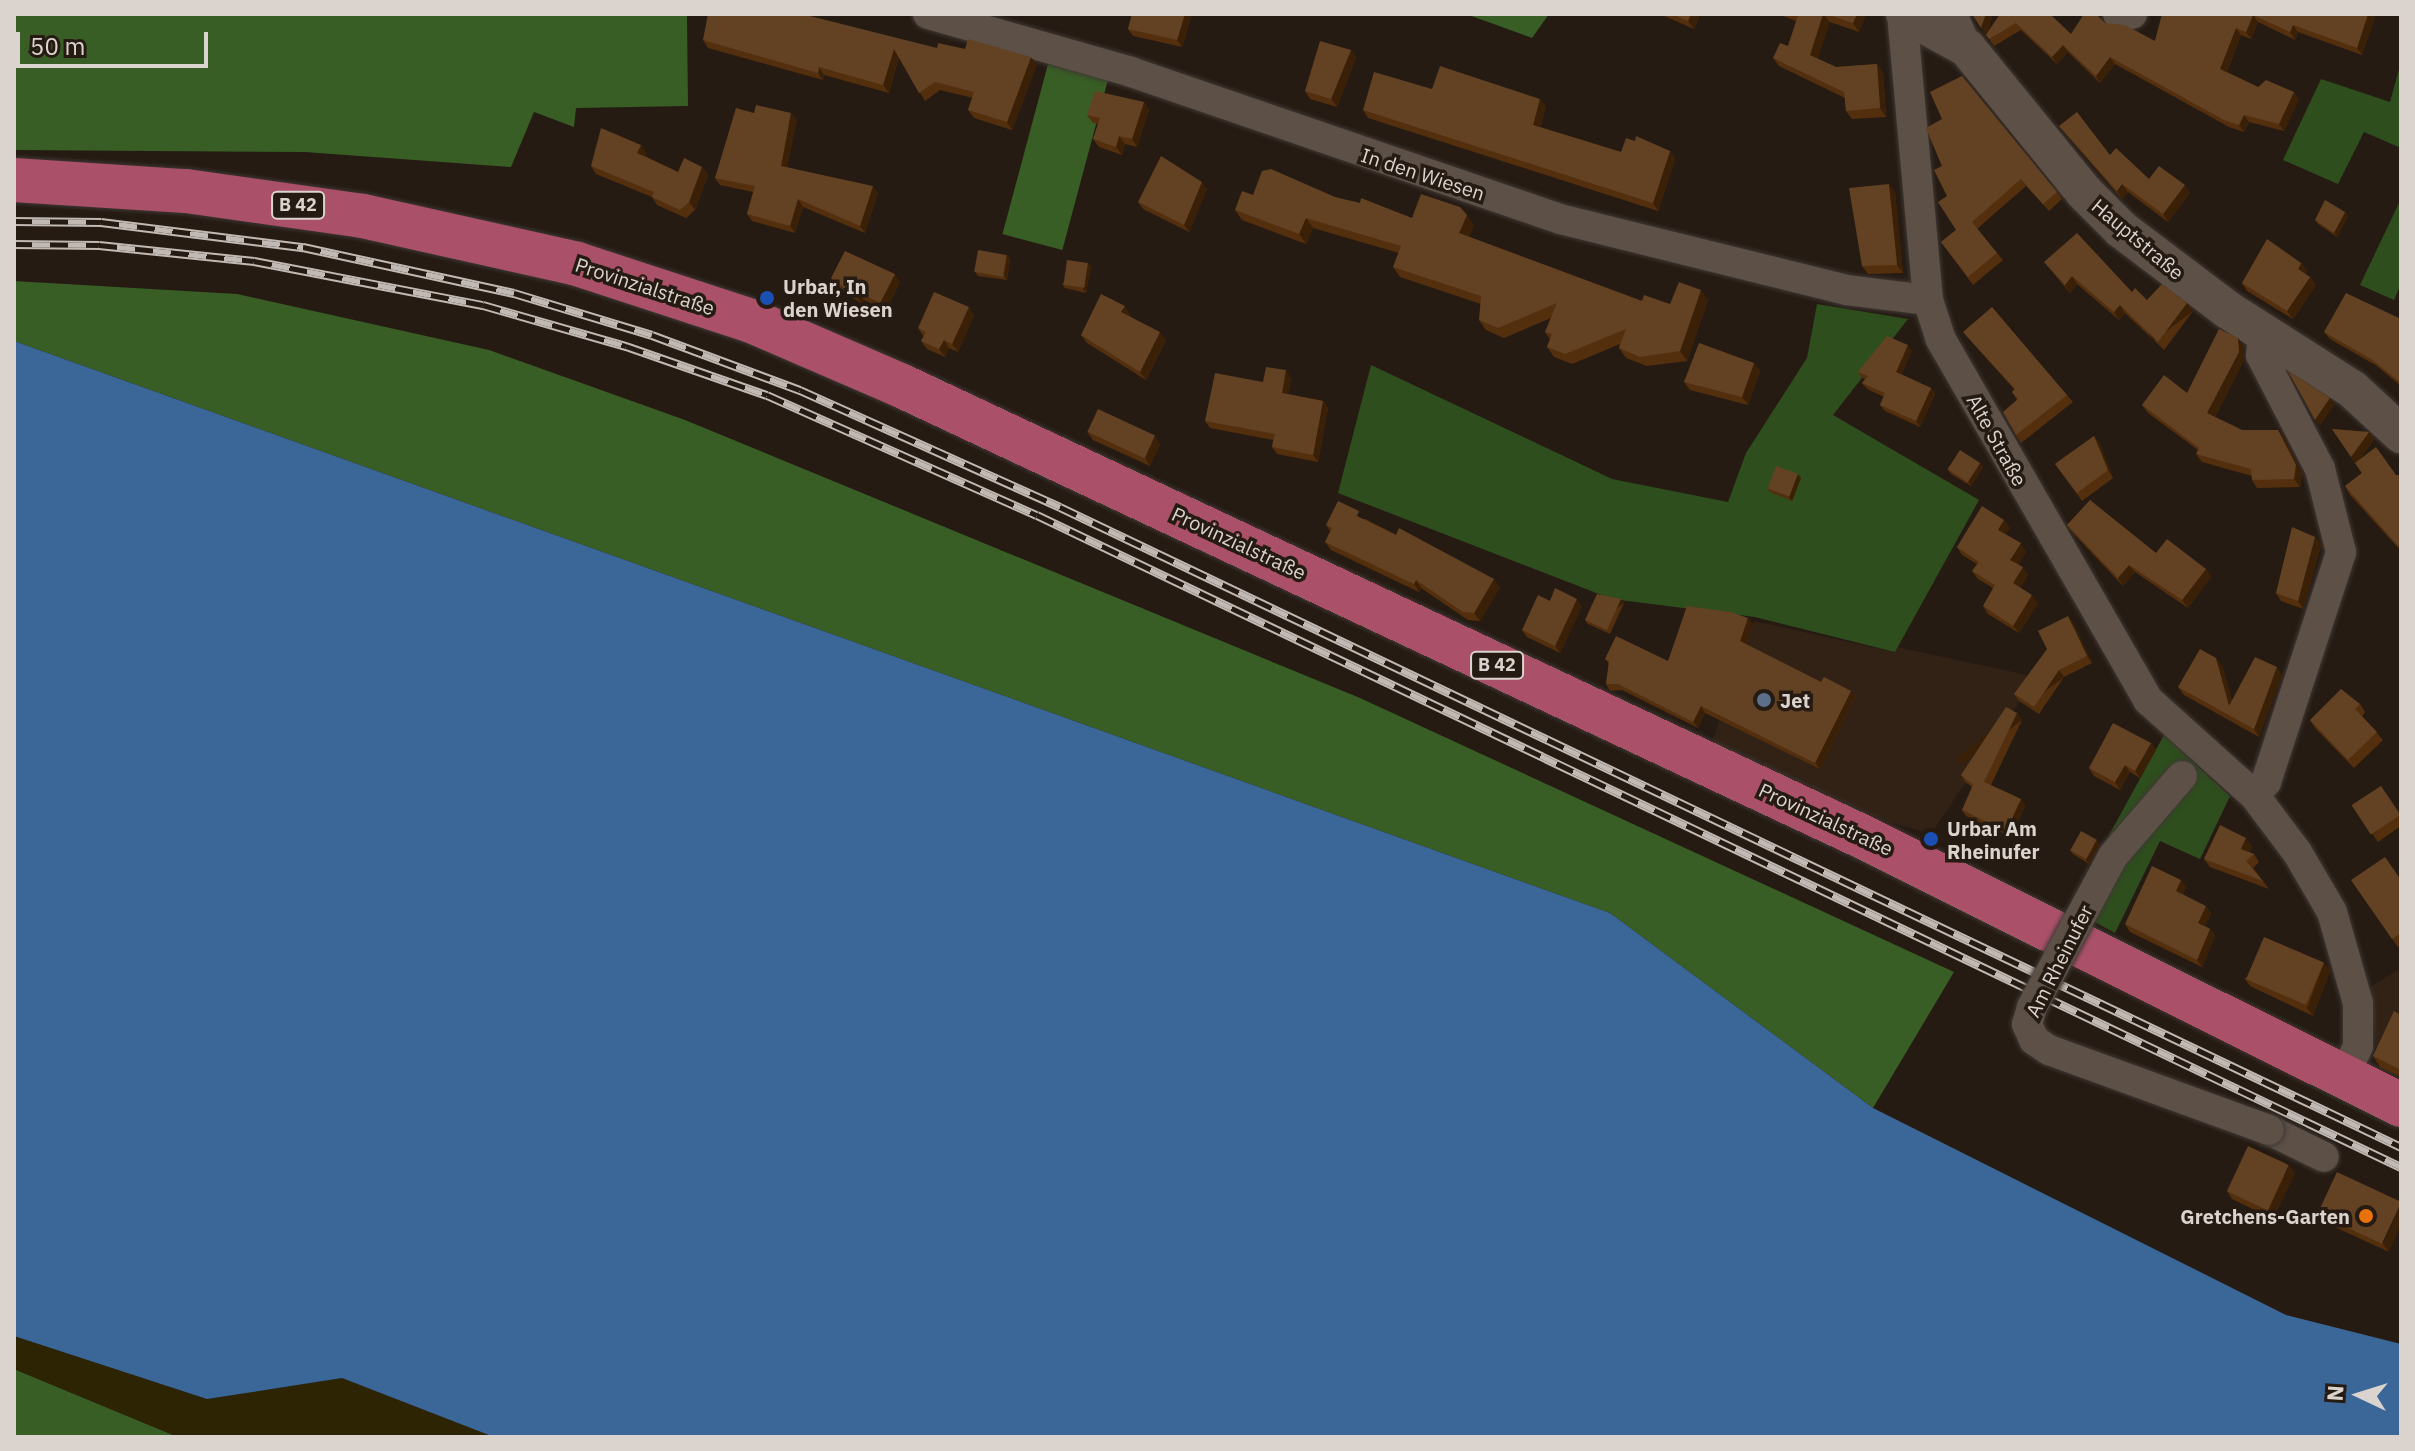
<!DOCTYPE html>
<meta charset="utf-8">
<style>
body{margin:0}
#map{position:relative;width:2415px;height:1451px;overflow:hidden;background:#251b13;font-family:"IBM Plex Sans",sans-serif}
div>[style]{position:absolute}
.built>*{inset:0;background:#322216}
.green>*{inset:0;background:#2e4f1d}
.forest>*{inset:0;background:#385d25;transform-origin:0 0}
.sand>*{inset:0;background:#2c2403}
.water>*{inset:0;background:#3b6698}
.roads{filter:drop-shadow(0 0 2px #3f3733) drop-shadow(0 0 2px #3f3733)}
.minor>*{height:30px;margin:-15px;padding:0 15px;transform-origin:15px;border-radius:15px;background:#5c5047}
.tertiary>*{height:38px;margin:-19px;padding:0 19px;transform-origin:19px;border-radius:19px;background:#5c5047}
.primary>*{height:44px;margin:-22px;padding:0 22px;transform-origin:22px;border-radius:22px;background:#aa5169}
.rail>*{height:9px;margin-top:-4.5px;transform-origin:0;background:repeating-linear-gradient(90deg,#251b13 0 18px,#c1b9b3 0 36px);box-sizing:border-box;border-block:2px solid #c1b9b3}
.bridges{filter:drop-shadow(0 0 2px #3f3733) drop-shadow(0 0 2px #3f3733)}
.minor-bridge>*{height:30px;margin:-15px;padding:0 15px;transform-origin:15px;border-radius:15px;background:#5c5047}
.wall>*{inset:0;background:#542f0e}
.shaded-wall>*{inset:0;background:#3b2008;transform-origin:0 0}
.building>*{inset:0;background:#634123;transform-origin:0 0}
.dots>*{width:22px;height:22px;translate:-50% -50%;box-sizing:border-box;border:4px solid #251b13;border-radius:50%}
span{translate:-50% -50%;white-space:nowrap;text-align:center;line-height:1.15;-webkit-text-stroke:7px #251b13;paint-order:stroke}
.shield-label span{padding:2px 6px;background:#251b13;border:2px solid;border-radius:6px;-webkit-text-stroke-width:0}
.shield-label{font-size:18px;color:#dbd3ce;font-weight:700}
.street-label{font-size:20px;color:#dbd3ce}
.poi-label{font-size:20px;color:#dbd3ce;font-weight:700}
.left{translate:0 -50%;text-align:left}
.right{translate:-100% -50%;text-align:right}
.frame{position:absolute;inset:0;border:16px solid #dbd3ce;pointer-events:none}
.north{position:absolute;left:2319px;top:1355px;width:80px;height:80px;-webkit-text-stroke:6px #251b13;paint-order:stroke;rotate:274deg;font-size:22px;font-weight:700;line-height:32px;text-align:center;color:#dbd3ce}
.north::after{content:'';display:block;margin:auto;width:28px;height:36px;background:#dbd3ce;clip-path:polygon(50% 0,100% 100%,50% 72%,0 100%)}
.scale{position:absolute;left:16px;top:32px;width:192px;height:36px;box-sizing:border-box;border:4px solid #dbd3ce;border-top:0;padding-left:10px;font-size:24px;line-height:28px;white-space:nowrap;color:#dbd3ce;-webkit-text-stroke:6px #251b13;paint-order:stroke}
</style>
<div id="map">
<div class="built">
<div style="clip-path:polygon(1754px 621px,1894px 652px,1897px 647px,2036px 677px,1931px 834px,1886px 821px,1712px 742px)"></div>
<div style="clip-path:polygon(2401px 968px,2401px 1078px,2379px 1068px,2369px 988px)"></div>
</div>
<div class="green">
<div style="clip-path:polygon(2401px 62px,2401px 148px,2364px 132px,2338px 184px,2283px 160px,2321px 79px,2390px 102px)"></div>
<div style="clip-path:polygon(2401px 199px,2401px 284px,2394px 300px,2360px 285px)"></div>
<div style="clip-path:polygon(1817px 304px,1908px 319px,1833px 415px,1979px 500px,1895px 652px,1755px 617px,1612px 599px,1338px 493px,1371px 365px,1612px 479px,1728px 502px,1746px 453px,1807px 358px)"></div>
<div style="clip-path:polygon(2164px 735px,2230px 796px,2200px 859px,2160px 841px,2115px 933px,2069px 908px)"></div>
</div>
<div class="forest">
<div style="clip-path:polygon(14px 14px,687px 14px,688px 106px,576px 108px,574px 127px,534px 112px,511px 167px,305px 152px,14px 150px)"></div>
<div style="clip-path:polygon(1466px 14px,1549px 14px,1532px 38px)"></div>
<div style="left:1048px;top:64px;width:62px;height:176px;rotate:15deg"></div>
<div style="clip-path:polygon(14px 281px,237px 294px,489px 350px,685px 420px,1360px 698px,1954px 972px,1873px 1108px,1610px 913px,14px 341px)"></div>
<div style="clip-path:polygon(14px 1369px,178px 1437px,14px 1437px)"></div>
</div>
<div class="sand">
<div style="clip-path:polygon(14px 1336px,207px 1399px,342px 1378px,494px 1437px,178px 1437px,14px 1369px)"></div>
</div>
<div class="water">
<div style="clip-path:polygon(14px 341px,1610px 913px,1873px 1108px,2286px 1315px,2401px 1344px,2401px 1437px,494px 1437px,342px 1378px,207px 1399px,14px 1336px)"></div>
</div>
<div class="roads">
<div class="minor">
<div style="left:928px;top:14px;width:211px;rotate:15.9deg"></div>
<div style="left:1131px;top:72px;width:453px;rotate:18.9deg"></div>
<div style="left:1560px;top:219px;width:295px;rotate:13.9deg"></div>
<div style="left:1846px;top:290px;width:83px;rotate:7deg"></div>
<div style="left:1902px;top:14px;width:287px;rotate:84.8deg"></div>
<div style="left:1928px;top:300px;width:40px;rotate:72deg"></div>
<div style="left:1940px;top:338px;width:418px;rotate:60.1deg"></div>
<div style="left:2148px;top:700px;width:142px;rotate:41.9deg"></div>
<div style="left:2254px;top:795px;width:71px;rotate:53deg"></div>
<div style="left:2297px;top:852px;width:69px;rotate:59.7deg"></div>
<div style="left:2332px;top:912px;width:95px;rotate:74.1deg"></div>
<div style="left:2358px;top:1003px;width:43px;rotate:90deg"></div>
<div style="left:2358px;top:1046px;width:34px;rotate:114deg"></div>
<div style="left:1952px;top:14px;width:37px;rotate:66deg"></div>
<div style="left:2118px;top:14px;width:14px"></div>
<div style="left:2254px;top:795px;width:18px;rotate:-47deg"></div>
<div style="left:2266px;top:782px;width:242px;rotate:-71.9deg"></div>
<div style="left:2341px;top:552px;width:86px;rotate:-104.2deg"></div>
<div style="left:2320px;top:469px;width:128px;rotate:-117.4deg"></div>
<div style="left:2261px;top:355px;width:20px;rotate:-84deg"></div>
<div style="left:2269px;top:1130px;width:61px;rotate:26.1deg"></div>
</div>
<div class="tertiary">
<div style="left:1905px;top:14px;width:71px;rotate:28.7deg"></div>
<div style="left:1967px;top:48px;width:186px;rotate:50.9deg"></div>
<div style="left:2084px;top:192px;width:52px;rotate:45deg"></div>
<div style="left:2121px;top:229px;width:134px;rotate:37.1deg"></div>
<div style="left:2228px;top:310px;width:147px;rotate:32.5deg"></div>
<div style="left:2352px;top:389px;width:67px;rotate:42.6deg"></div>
</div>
<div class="primary">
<div style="left:14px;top:180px;width:172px;rotate:3.7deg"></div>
<div style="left:186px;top:191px;width:179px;rotate:8deg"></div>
<div style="left:363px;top:216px;width:219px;rotate:12.6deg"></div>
<div style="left:577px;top:264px;width:186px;rotate:18.1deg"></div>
<div style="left:754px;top:322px;width:161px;rotate:23.4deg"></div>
<div style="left:902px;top:386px;width:1062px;rotate:25.14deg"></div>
<div style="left:1863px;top:837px;width:601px;rotate:26.48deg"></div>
</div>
</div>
<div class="rail">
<div style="left:14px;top:221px;width:87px;rotate:0.7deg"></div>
<div style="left:101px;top:222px;width:204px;rotate:7.1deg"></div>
<div style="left:303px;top:247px;width:216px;rotate:12.3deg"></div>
<div style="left:514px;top:293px;width:144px;rotate:16.9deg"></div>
<div style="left:652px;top:335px;width:158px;rotate:20.4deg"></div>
<div style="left:800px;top:390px;width:285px;rotate:24.2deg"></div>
<div style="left:1060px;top:507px;width:1486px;rotate:25.51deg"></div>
<div style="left:14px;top:244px;width:85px;rotate:0.7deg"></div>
<div style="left:99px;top:245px;width:156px;rotate:5.9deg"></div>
<div style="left:254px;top:261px;width:233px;rotate:10.9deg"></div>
<div style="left:483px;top:305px;width:149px;rotate:16deg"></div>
<div style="left:626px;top:346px;width:149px;rotate:19.2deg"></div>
<div style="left:767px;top:395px;width:295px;rotate:24deg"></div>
<div style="left:1037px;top:515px;width:1512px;rotate:25.55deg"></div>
</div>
<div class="bridges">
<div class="minor-bridge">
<div style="left:2182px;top:776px;width:106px;rotate:130.8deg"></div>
<div style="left:2113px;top:856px;width:171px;rotate:118.2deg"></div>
<div style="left:2032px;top:1007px;width:18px;rotate:106deg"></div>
<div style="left:2027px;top:1024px;width:17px;rotate:66deg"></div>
<div style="left:2034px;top:1040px;width:18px;rotate:34deg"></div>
<div style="left:2049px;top:1050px;width:234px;rotate:20deg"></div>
</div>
</div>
<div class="wall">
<div style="clip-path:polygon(1132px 14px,1192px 14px,1182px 47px,1133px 36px,1128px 29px)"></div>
<div style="clip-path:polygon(1660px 14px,1700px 14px,1694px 29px)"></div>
<div style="clip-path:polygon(1778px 14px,1866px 14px,1859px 32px,1830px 22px,1817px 59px,1836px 67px,1877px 64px,1883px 73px,1886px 117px,1852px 119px,1846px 111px,1845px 98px,1779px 66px,1773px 58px,1788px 46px,1796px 21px)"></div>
<div style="clip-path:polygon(1972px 14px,1987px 33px,2000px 14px,2071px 34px,2105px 23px,2155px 41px,2162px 14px,2376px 14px,2362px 55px,2298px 32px,2295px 40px,2258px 22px,2251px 39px,2241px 35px,2227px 72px,2258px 87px,2299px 99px,2284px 131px,2249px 122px,2244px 132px,2229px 127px,2115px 64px,2100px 83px,2068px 52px,2057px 64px,2021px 30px,1994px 46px)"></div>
<div style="clip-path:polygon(703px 40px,937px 48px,1037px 64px,1012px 130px,974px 118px,968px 110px,973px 98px,940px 90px,925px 101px,899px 57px,889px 93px,824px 75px,823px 80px,708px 48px)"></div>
<div style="clip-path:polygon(1351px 50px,1356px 58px,1337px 107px,1310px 99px,1305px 91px)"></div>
<div style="clip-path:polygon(1432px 89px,1546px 106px,1540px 127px,1621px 152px,1670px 151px,1675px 159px,1658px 211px,1368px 118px,1363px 110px)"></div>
<div style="clip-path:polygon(1144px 102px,1149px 110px,1137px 147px,1125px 144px,1122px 155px,1099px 147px,1093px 139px,1098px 124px,1093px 123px,1087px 115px)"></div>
<div style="clip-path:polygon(797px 120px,787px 167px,878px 193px,865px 233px,803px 207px,795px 233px,752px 221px,747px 214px,753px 192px,720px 185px,715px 178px)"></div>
<div style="clip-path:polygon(2059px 126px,2149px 179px,2190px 193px,2168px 222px,2128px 192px,2122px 199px)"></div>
<div style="clip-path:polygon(1926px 128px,2057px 192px,2062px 199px,2049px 211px,2026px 186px,1977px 229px,2003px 260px,1973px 285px,1941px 242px,1956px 230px,1947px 196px,1942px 166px)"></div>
<div style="clip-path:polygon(641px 145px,646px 153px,645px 156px,678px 172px,702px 167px,708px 175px,695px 210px,686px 218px,657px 205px,652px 197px,596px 174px,591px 166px)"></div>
<div style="clip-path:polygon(1207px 189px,1189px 232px,1143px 209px,1138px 202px)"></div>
<div style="clip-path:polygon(1895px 192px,1903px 273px,1868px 274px,1862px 266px)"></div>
<div style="clip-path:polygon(1253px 195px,1335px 197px,1412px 218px,1474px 225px,1469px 237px,1642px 301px,1670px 304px,1708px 300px,1687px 361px,1647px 366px,1626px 358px,1619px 348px,1620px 344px,1572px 364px,1554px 357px,1547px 347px,1550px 339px,1545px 332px,1551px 318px,1504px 338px,1486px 330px,1479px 320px,1481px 304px,1400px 277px,1393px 267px,1399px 253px,1313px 228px,1306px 244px,1242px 220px,1235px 210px)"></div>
<div style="clip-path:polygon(2345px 212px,2348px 216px,2337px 237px,2318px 224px,2315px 220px)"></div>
<div style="clip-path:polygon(1007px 255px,1010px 259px,1007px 280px,978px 276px,975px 272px)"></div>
<div style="clip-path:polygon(2044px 262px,2132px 292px,2147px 300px,2187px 303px,2193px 311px,2164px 350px,2125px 313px,2119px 320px,2077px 284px,2070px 293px)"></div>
<div style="clip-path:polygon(1088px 263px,1091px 267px,1086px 293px,1065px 288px,1062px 284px)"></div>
<div style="clip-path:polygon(2301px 263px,2307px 271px,2305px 274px,2310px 277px,2316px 285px,2293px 319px,2247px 291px,2242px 283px)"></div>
<div style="clip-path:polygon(831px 278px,900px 282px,886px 311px,864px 300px,862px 304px,836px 286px)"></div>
<div style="clip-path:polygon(1130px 314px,1129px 316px,1166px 340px,1146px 380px,1087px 343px,1081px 335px)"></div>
<div style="clip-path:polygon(974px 315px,958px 352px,949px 348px,945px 357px,927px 349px,921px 341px,924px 337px,918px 328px)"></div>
<div style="clip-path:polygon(2401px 319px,2401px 386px,2377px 366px,2330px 339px,2324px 332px)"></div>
<div style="clip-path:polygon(1963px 332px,2067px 395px,2073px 402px,2021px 443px,2016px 435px,2017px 400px,2012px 392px,2014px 389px,1969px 339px)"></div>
<div style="clip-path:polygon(2244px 346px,2244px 360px,2215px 417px,2242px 430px,2284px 438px,2302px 473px,2300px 487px,2257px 488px,2252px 480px,2252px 476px,2202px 462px,2196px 454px,2198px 450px,2148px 413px,2142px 405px,2187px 393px)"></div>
<div style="clip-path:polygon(1912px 351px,1901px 374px,1931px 388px,1935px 394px,1920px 427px,1885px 411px,1880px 405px,1884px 397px,1867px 389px,1862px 383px,1865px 379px,1862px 378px,1858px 372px)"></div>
<div style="clip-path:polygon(1754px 363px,1760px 371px,1748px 405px,1690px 390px,1684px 382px)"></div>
<div style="clip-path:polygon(1291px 378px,1288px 394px,1323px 401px,1328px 408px,1318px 462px,1277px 454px,1272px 447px,1273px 440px,1210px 428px,1205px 421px,1263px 382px)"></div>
<div style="clip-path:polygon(2332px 429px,2369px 432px,2374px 439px,2360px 459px,2396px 475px,2401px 475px,2401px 551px,2350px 495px,2345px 486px,2362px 473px)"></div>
<div style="clip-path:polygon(1087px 432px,1160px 444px,1150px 466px,1093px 440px)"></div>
<div style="clip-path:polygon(2094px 436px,2100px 444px,2113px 478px,2082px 501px,2055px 464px)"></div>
<div style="clip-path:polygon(1980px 463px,1983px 467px,1971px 486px,1951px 474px,1948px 470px)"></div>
<div style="clip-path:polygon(1801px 478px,1792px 501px,1770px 492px,1767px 488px)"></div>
<div style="clip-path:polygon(1365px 519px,1500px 587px,1480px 621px,1468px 620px,1421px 588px,1419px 592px,1331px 550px,1325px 542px,1330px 531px,1326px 525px)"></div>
<div style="clip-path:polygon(2067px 525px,2206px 569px,2211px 577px,2188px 608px,2135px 572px,2123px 586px,2072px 532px)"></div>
<div style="clip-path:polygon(2010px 528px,2005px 534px,2026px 551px,2018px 565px,2028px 575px,2020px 588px,2038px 603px,2019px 633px,1988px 614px,1983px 606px,1993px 588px,1978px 579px,1972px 571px,1977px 564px,1962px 555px,1957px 547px)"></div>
<div style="clip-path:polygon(2315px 537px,2321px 545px,2303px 609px,2281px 601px,2276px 593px)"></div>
<div style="clip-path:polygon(1550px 601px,1582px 606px,1560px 653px,1527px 637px,1522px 630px)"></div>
<div style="clip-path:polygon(1624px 603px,1610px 634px,1588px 624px,1585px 620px)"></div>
<div style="clip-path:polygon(2073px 623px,2092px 663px,2064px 677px,2039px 714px,2019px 701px,2014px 694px)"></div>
<div style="clip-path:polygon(1753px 624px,1746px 644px,1821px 682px,1851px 691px,1855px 697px,1820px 769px,1705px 713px,1698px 728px,1622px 690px,1610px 691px,1606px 684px,1609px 664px,1605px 659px,1668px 661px)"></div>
<div style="clip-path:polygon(2222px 665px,2232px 701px,2282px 675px,2259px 737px,2184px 695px,2178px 687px)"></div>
<div style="clip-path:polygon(2360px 704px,2365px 712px,2362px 716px,2383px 740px,2354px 768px,2315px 728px,2310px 720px)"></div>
<div style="clip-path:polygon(2017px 713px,2022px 720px,1991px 785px,2021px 799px,2025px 806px,2011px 837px,1966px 816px,1962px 810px,1972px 787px,1965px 782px,1961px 775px)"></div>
<div style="clip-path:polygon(2151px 743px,2156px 750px,2140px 778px,2130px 772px,2120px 790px,2094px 776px,2089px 768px)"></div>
<div style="clip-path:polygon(2381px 786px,2401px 815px,2401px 826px,2378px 842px,2352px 806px)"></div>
<div style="clip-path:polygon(2100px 844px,2089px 864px,2073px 854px,2070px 850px)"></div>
<div style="clip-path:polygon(2252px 846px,2249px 852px,2254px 854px,2259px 862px,2253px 868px,2269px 889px,2210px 867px,2204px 859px)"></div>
<div style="clip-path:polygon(2181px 880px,2186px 887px,2183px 894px,2211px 913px,2205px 926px,2210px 929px,2215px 936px,2202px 967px,2130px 932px,2125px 924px)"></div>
<div style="clip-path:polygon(2351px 880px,2401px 880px,2401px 945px,2398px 947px)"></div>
<div style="clip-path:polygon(2324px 963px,2330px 971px,2313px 1016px,2250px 986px,2244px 978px)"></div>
<div style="clip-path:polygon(2401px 1015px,2401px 1077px,2380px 1067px,2373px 1056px)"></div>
<div style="clip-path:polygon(2337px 1172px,2389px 1252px,2324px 1222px,2318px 1214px)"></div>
<div style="clip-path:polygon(2295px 1173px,2273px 1219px,2232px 1199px,2227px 1191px)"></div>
</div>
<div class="shaded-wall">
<div style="clip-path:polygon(1185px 14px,1192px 14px,1182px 47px,1177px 40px)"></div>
<div style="clip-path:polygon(1691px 14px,1700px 14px,1694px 29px,1688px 21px)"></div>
<div style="clip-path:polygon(1823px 14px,1830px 22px,1816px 63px,1810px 55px)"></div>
<div style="clip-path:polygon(1857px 14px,1866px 14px,1859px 32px,1853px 23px)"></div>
<div style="clip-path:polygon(1986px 14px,1993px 14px,1987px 36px,1981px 28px)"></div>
<div style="clip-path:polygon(2368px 14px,2376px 14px,2362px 55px,2357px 48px)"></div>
<div style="clip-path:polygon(2253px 15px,2258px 22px,2251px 39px,2246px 32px)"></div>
<div style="clip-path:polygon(2293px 25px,2298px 32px,2295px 40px,2290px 32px)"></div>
<div style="clip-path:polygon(2236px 28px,2241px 35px,2225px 76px,2220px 69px)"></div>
<div style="clip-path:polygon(2063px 45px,2068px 52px,2057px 64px,2052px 57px)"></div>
<div style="clip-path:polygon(894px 49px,899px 56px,889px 93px,883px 85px)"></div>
<div style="clip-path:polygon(1351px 50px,1356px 58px,1337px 107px,1331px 99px)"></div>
<div style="clip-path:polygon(1031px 57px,1037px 64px,1012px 130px,1007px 122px)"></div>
<div style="clip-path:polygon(2110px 57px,2115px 64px,2100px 83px,2096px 76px)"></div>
<div style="clip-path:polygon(1877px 64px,1883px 73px,1886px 117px,1880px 108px)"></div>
<div style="clip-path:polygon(819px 67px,824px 75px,823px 80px,818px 73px)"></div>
<div style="clip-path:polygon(2294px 92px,2299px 99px,2284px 131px,2279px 124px)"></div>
<div style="clip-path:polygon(1540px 99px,1546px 106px,1538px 132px,1533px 125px)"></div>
<div style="clip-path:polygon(1144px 102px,1149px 110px,1137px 147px,1132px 139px)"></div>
<div style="clip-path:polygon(791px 113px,797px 120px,786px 173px,781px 166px)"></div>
<div style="clip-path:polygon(2244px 115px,2249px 122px,2244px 132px,2239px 125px)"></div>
<div style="clip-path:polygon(1119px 136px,1125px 144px,1122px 155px,1116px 147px)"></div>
<div style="clip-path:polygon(641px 145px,646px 153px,643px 161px,637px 153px)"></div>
<div style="clip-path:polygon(1670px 151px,1675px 159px,1658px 211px,1653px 203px)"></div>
<div style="clip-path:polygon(702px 167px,708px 175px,695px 210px,689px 202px)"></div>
<div style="clip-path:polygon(1202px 182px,1207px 189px,1189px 232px,1184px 225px)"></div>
<div style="clip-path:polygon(1889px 184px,1895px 192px,1903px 273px,1897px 265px)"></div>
<div style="clip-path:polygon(2122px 184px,2128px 192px,2122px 199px,2117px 191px)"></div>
<div style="clip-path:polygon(2185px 185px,2190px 193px,2168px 222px,2163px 214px)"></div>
<div style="clip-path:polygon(873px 186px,878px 193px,865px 233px,860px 226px)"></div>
<div style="clip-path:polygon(798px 199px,803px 207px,795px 233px,790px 226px)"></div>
<div style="clip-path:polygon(2345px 212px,2348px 216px,2337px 237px,2334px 233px)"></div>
<div style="clip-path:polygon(1467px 215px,1474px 225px,1466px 243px,1459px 233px)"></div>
<div style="clip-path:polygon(1306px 218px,1313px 228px,1306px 244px,1299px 234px)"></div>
<div style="clip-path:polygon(1007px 255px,1010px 259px,1007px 280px,1004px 276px)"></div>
<div style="clip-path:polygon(1088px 263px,1091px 267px,1086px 293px,1083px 289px)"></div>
<div style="clip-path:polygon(2301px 263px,2307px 271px,2303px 278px,2298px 269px)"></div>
<div style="clip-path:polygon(895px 274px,900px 282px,886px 311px,880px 303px)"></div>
<div style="clip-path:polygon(2072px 276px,2077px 284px,2070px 293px,2065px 285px)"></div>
<div style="clip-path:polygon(2310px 277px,2316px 285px,2293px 319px,2287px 311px)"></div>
<div style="clip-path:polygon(1701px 290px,1708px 300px,1687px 361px,1680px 351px)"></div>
<div style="clip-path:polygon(858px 292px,864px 300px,862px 304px,856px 296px)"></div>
<div style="left:2187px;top:303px;width:10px;height:49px;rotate:53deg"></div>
<div style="clip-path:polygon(2120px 305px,2125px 313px,2119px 320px,2114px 312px)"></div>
<div style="clip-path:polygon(1125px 306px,1130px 314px,1127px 320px,1121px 312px)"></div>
<div style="clip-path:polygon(969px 307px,974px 315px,958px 352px,952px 344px)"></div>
<div style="clip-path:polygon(1160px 332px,1166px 340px,1146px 380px,1140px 372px)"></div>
<div style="clip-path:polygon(2238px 338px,2244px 346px,2244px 360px,2213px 421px,2207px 413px)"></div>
<div style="clip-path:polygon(944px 340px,949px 348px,945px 357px,939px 349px)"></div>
<div style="clip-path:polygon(1908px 345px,1912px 351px,1900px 378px,1896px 372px)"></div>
<div style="clip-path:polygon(1754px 363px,1760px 371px,1748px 405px,1742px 397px)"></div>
<div style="clip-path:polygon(1286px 370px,1291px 378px,1287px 400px,1282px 393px)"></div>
<div style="clip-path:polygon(1931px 388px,1935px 394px,1920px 427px,1916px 421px)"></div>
<div style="clip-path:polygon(2330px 398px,2335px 404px,2320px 426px,2315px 420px)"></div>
<div style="clip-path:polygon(1323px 401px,1328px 408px,1318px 462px,1313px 455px)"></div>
<div style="clip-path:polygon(2278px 430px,2284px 438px,2302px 473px,2300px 487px,2294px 479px)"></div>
<div style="clip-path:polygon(2369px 432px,2374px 439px,2356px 465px,2351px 457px)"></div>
<div style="clip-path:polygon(1155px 436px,1160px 444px,1150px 466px,1145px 458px)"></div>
<div style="clip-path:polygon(2094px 436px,2100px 444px,2113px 478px,2108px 470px)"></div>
<div style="clip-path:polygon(1980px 463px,1983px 467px,1971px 486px,1968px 482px)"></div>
<div style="clip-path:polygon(1798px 474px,1801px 478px,1792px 501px,1789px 497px)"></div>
<div style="clip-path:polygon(2004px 520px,2010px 528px,2003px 538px,1998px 530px)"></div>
<div style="clip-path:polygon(2315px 537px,2321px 545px,2303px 609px,2298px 601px)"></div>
<div style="clip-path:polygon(2021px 543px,2026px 551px,2016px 568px,2010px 560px)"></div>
<div style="clip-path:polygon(2129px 565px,2135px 572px,2123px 586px,2118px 578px)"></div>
<div style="clip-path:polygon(2023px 567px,2028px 575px,2019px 591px,2013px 583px)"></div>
<div style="clip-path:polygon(2206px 569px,2211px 577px,2188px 608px,2182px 600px)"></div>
<div style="clip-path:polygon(1494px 579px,1500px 587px,1480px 621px,1474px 613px)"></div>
<div style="clip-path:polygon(1416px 580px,1421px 588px,1419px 592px,1414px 584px)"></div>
<div style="clip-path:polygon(2032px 595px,2038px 603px,2019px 633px,2013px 626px)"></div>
<div style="clip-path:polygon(1577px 599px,1582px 606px,1560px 653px,1555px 646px)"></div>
<div style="left:1621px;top:599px;width:5px;height:34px;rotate:53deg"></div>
<div style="clip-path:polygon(2068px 616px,2073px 623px,2092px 663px,2087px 656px)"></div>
<div style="clip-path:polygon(1748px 618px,1753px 624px,1745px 647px,1740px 641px)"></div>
<div style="clip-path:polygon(2216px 658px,2222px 665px,2235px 713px,2229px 706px)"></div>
<div style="clip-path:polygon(2277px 667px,2282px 675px,2259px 737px,2254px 729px)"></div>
<div style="left:2059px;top:670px;width:9px;height:45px;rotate:54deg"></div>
<div style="clip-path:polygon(1851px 691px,1855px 697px,1820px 769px,1815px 763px)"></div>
<div style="clip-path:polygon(1701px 706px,1705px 713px,1698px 728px,1693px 722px)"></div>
<div style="left:2017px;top:713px;width:9px;height:76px;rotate:54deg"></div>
<div style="clip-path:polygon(2151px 743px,2156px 750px,2140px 778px,2135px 771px)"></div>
<div style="clip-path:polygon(2125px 765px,2130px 772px,2120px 790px,2115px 782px)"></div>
<div style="clip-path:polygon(2021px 799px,2025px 806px,2011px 837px,2006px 831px)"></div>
<div style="clip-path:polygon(2246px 838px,2252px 846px,2246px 857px,2241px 849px)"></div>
<div style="clip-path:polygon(2097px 840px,2100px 844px,2089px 864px,2086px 860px)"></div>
<div style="clip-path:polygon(2181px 880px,2186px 887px,2181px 898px,2176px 891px)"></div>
<div style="clip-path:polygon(2206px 906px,2211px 913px,2203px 930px,2198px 923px)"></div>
<div style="clip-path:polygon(2210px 929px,2215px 936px,2202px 967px,2197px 960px)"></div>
<div style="clip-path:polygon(2324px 963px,2330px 971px,2313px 1016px,2307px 1008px)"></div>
<div style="clip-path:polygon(2289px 1165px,2295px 1173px,2273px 1219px,2268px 1211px)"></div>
<div style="clip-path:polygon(2401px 1204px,2401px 1224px,2389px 1252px,2383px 1244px)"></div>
</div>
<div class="building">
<div style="clip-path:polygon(708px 14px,802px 14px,937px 48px,938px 43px,965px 49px,968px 39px,1031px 57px,1007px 122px,968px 110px,974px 92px,935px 82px,919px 93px,894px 49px,883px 85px,819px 67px,818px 73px,703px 40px)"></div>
<div style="clip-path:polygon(1132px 14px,1185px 14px,1177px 40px,1128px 29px)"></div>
<div style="clip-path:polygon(1672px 14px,1691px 14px,1688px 21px)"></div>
<div style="clip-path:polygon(1793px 14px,1823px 14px,1810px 55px,1836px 67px,1877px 64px,1880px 108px,1846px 111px,1844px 92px,1773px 58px,1780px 43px,1788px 46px,1798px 16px)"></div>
<div style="clip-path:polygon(1826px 14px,1857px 14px,1853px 23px)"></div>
<div style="clip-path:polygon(1972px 14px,1986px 14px,1981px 28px)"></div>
<div style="clip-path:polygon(2000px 14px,2050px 14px,2071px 34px,2084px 14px,2096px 14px,2105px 23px,2125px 25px,2155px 41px,2162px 14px,2368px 14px,2357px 48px,2293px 25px,2290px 32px,2253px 15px,2246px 32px,2236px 28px,2220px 69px,2258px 87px,2266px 80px,2294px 92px,2279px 124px,2244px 115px,2239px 125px,2224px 120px,2110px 57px,2096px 76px,2063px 45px,2052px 57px,2016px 23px,1989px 39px,1986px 35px)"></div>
<div style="clip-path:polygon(1320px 41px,1351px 50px,1331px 99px,1305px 91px)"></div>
<div style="clip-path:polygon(1440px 66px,1540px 99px,1533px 125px,1621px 152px,1626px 138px,1635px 141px,1636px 136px,1670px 151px,1653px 203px,1363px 110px,1374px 72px,1432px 89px)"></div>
<div style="clip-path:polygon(1962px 76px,2057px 192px,2043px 204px,2021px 179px,1972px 222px,1997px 253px,1968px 277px,1941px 242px,1956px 230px,1938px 202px,1947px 196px,1934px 170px,1942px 166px,1926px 128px,1942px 119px,1930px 92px)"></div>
<div style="clip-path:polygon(1095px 91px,1144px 102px,1132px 139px,1119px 136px,1116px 147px,1093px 139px,1100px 118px,1087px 115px)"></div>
<div style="clip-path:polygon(756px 105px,791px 113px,781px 166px,873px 186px,860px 226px,798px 199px,790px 226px,747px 214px,755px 186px,715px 178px,736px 108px,754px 113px)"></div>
<div style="clip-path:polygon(2077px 112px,2110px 155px,2116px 148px,2149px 179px,2159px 166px,2185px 185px,2163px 214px,2122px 184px,2117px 191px,2059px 126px)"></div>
<div style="clip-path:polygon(601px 128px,641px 145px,637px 153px,678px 172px,684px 158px,702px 167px,689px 202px,680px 210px,652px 197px,654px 192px,591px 166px)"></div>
<div style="clip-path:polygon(1161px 156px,1202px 182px,1184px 225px,1138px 202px)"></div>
<div style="clip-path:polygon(1271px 169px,1335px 197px,1360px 203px,1361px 198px,1412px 218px,1421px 194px,1460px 207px,1467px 215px,1459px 233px,1642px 301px,1644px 295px,1670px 304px,1679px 282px,1701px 290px,1680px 351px,1640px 357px,1619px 348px,1626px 329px,1565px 354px,1547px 347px,1552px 334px,1545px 332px,1557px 303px,1498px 328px,1479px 320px,1481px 296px,1393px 267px,1401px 246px,1306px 218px,1299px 234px,1235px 210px,1242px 191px,1253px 195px,1262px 171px)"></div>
<div style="clip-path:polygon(1889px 184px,1897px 265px,1862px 266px,1849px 188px)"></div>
<div style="clip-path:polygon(2325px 200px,2345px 212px,2334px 233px,2315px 220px)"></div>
<div style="clip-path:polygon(2077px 233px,2132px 292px,2135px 288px,2147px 300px,2162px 284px,2187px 303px,2158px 342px,2120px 305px,2114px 312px,2072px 276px,2065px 285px,2044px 262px)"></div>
<div style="clip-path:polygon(2267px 239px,2301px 263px,2298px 269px,2310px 277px,2287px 311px,2242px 283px)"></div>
<div style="left:978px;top:250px;width:29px;height:22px;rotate:10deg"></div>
<div style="clip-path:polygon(845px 251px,895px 274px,880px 303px,858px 292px,856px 296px,831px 278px)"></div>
<div style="left:1067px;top:260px;width:21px;height:25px;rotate:8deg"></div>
<div style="clip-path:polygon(934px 292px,969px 307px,952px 344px,944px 340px,939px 349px,921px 341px,926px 332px,918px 328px)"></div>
<div style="clip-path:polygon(2346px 293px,2401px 319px,2401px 383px,2371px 359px,2324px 332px)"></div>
<div style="clip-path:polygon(1101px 294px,1125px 306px,1121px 312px,1160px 332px,1140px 372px,1081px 335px)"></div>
<div style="clip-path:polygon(1992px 307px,2067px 395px,2016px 435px,2003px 412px,2018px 399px,2012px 392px,2015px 389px,1963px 332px)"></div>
<div style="clip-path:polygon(2219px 329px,2238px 338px,2239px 352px,2207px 413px,2242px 430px,2278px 430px,2296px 465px,2294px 479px,2252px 480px,2251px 469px,2196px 454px,2199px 448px,2142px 405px,2164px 375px,2187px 393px)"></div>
<div style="clip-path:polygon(1887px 336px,1908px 345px,1896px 372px,1931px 388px,1916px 421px,1880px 405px,1885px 393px,1862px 383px,1868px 376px,1858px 372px)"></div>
<div style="clip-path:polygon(1699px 343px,1754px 363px,1742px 397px,1684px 382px)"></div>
<div style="clip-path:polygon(1266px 367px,1286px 370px,1282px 393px,1323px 401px,1313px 455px,1272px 447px,1275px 434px,1205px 421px,1215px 373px,1263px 382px)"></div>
<div style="clip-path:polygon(2288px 371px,2330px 398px,2315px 420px)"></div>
<div style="left:1098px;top:409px;width:63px;height:25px;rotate:25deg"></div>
<div style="clip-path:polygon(2332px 429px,2369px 432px,2351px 457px)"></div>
<div style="clip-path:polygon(2094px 436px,2108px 470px,2077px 493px,2055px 464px)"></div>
<div style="clip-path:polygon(2376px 447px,2396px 475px,2401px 475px,2401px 549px,2345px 486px,2362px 473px,2355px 463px)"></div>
<div style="left:1960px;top:450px;width:24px;height:23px;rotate:33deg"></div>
<div style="left:1776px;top:466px;width:23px;height:24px;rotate:20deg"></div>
<div style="clip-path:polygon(2090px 500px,2156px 553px,2167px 539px,2206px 569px,2182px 600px,2129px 565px,2118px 578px,2067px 525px)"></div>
<div style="clip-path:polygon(1338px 501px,1359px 511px,1357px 516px,1396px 535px,1399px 528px,1494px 579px,1474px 613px,1463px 612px,1416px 580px,1414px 584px,1325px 542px,1332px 528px,1326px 525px)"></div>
<div style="clip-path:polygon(1982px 506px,2004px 520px,1998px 530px,2021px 543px,2010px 560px,2023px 567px,2013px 583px,2032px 595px,2013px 626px,1983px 606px,1995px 585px,1972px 571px,1979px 562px,1957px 547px)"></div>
<div style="clip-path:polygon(2292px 527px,2315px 537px,2298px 601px,2276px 593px)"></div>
<div style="clip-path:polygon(1555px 588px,1577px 599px,1555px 646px,1522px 630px,1538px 595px,1550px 601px)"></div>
<div style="clip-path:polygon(1597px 594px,1621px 599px,1607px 630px,1585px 620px)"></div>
<div style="clip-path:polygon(1687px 606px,1730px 612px,1748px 618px,1740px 641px,1821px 682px,1824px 677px,1851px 691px,1815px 763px,1701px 706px,1693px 722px,1618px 684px,1606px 684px,1609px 661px,1605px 659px,1616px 636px,1668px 661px)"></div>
<div style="clip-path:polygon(2068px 616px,2087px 656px,2059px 670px,2034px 707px,2014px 694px,2047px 649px,2038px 631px)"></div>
<div style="clip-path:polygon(2200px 649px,2216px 658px,2229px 706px,2255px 657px,2277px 667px,2254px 729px,2178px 687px)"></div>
<div style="clip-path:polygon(2341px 689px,2360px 704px,2355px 709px,2377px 732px,2348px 760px,2310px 720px)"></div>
<div style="clip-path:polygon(2006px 707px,2017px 713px,1984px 782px,2021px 799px,2006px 831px,1962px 810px,1973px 785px,1961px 775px)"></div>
<div style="clip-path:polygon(2113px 723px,2151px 743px,2135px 771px,2125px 765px,2115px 782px,2089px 768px)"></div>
<div style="left:2381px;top:786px;width:35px;height:35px;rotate:57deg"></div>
<div style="clip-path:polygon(2220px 825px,2246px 838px,2241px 849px,2254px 854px,2246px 861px,2263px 881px,2204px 859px)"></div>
<div style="left:2081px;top:831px;width:18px;height:22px;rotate:29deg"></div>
<div style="clip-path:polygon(2385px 857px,2401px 880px,2401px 933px,2392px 939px,2351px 880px)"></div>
<div style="clip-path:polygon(2152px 866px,2181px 880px,2176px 891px,2206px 906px,2198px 923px,2210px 929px,2197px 960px,2125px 924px)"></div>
<div style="left:2264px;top:937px;width:65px;height:46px;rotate:23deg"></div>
<div style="clip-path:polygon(2394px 1011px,2401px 1015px,2401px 1070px,2373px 1056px)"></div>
<div style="left:2248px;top:1146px;width:45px;height:50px;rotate:25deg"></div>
<div style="left:2337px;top:1172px;width:71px;height:46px;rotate:25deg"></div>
</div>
<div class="dots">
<div style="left:767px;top:298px;background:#1a4fb4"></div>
<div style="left:1764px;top:700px;background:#5c6f8a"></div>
<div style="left:1931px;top:839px;background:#1a4fb4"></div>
<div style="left:2366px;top:1216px;background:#e8710a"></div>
</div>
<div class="shield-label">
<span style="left:298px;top:205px">B 42</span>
<span style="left:1497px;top:665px">B 42</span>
</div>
<div class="street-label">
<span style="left:1423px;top:174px;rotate:18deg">In den Wiesen</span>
<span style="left:2138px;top:239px;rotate:40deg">Hauptstraße</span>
<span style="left:645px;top:286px;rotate:18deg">Provinzialstraße</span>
<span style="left:1997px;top:440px;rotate:61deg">Alte Straße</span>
<span style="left:1239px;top:543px;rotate:25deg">Provinzialstraße</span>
<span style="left:1826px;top:819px;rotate:25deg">Provinzialstraße</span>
<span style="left:2059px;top:961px;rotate:-63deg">Am Rheinufer</span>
</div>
<div class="poi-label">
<span class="left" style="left:783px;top:298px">Urbar, In<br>den Wiesen</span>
<span class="left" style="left:1780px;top:700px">Jet</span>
<span class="left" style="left:1947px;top:840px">Urbar Am<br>Rheinufer</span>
<span class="right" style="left:2350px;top:1216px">Gretchens-Garten</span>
</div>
<div class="frame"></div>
<div class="north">N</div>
<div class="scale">50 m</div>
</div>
